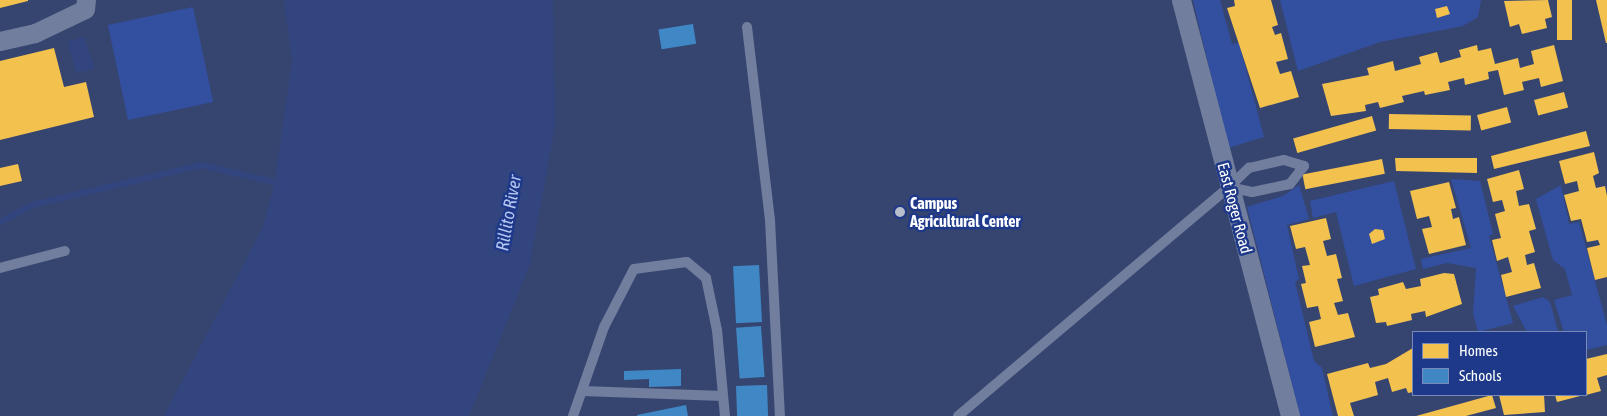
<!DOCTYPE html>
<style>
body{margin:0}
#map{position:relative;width:1607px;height:416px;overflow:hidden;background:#364570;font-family:"Asap Condensed",sans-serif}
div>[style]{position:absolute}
.green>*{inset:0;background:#334fa0;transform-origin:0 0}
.water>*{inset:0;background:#32457f}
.homes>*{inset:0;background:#f2c14e;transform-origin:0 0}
.schools>*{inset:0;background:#3f88c5;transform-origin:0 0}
.stream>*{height:6px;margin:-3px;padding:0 3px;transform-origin:3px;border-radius:3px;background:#32457f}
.service>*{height:10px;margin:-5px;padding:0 5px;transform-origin:5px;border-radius:5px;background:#727e9e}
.minor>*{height:19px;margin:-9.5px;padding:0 9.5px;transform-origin:9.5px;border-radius:9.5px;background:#727e9e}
.dots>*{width:14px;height:14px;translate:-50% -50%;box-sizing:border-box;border:2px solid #1e3989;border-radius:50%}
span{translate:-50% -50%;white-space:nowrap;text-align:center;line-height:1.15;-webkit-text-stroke:5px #1e3989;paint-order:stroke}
.poi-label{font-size:16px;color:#fff;font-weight:700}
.left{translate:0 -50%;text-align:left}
.street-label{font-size:16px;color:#fff}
.water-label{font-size:18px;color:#b5c6f3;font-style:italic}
.legend{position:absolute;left:1412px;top:331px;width:175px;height:65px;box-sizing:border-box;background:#1e3989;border:1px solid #7888b8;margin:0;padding:6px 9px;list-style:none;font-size:15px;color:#fff}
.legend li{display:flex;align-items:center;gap:10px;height:25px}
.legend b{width:25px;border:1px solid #7888b8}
</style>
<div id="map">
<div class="green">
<div style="clip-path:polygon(1193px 0,1220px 0,1232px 44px,1239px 43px,1264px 137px,1228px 148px)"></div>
<div style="clip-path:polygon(1280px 0,1481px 0,1478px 17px,1463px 26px,1380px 42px,1298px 71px)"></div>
<div style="left:193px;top:7px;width:97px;height:87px;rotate:78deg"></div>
<div style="clip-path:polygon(1451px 179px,1480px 181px,1493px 234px,1489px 236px,1513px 323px,1478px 332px,1473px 313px,1476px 268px,1447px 263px,1423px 269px,1421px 259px,1471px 248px)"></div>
<div style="clip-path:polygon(1394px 181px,1416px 269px,1354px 286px,1336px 212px,1313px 218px,1310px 201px)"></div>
<div style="clip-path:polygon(1299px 185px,1309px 219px,1287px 225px,1299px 279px,1295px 282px,1314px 361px,1322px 368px,1333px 416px,1300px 416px,1247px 207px,1283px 196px)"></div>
<div style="clip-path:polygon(1561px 185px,1569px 224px,1579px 222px,1607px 325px,1607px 345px,1586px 350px,1586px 332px,1564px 332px,1554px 300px,1572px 295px,1565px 269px,1553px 260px,1536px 199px)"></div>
<div style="clip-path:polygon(1543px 297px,1550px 302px,1558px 332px,1527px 332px,1513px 306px)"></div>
</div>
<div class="water">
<div style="clip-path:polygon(284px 0,553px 0,555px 126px,530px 264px,469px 416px,164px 416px,263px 227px,275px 181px,292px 61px)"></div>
<div style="clip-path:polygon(84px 37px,95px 69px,76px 73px,68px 41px)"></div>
</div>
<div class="homes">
<div style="clip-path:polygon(0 0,28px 0,28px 1px,0 8px)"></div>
<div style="clip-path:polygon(1234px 0,1271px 0,1278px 25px,1272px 27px,1275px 35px,1281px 33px,1288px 59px,1276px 62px,1280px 74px,1291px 71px,1299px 97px,1260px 108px,1227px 8px,1235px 6px)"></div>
<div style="clip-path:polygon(1548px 0,1552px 17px,1545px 19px,1547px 28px,1522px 34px,1519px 24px,1510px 27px,1504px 1px)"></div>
<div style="left:1557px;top:0;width:15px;height:40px"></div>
<div style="clip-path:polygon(1596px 0,1607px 0,1607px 43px,1606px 43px)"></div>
<div style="clip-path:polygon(1447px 6px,1450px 14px,1437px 18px,1435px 9px)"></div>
<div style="clip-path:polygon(1477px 45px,1478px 51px,1491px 48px,1495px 64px,1518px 58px,1520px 68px,1534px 64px,1531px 51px,1554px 45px,1563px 81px,1541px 87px,1539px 78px,1522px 82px,1524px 90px,1504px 95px,1498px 70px,1488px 72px,1489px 79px,1465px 85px,1464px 78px,1448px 82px,1450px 90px,1425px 95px,1424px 91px,1402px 96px,1404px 102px,1380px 108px,1378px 102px,1365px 105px,1366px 111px,1331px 116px,1322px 84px,1369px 75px,1367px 68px,1393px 61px,1395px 71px,1421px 64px,1419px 57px,1437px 52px,1440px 63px,1461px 57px,1459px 50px)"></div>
<div style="clip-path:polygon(54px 48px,64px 87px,86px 82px,94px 117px,0 140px,0 61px)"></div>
<div style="left:1564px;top:92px;width:16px;height:31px;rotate:75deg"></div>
<div style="left:1507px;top:107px;width:16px;height:31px;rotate:75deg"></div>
<div style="left:1389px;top:114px;width:82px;height:15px;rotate:1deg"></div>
<div style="left:1372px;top:116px;width:15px;height:82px;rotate:74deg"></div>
<div style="clip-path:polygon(1586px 131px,1590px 146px,1494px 169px,1491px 156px)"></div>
<div style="clip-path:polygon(1594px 152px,1599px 173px,1593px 176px,1596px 188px,1605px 186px,1607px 196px,1607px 277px,1595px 280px,1587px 248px,1600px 245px,1598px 240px,1587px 242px,1581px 219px,1571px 221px,1564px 195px,1579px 191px,1577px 181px,1565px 184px,1559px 161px)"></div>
<div style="clip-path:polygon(1395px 158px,1477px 158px,1477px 173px,1396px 171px)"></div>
<div style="left:1382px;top:159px;width:15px;height:81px;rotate:79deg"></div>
<div style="clip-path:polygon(18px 164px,22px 181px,0 186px,0 168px)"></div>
<div style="clip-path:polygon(1519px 170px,1524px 189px,1516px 191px,1519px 206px,1529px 204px,1536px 229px,1529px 231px,1535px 252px,1525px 255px,1527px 265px,1534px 263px,1541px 288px,1506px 297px,1501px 275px,1512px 272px,1508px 257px,1497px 261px,1492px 240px,1501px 238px,1495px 214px,1505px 211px,1502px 200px,1493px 202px,1487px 179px)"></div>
<div style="clip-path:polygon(1449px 182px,1456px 208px,1451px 209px,1453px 219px,1459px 217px,1466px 245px,1429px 254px,1422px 229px,1432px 227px,1429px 216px,1417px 219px,1410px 191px)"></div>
<div style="clip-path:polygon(1326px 218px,1331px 239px,1323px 241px,1327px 256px,1336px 254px,1342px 278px,1337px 279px,1343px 301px,1334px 303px,1338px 315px,1348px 313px,1355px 337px,1315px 347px,1309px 322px,1321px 319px,1318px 306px,1307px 308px,1301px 284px,1306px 283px,1302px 266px,1310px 265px,1305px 247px,1296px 249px,1290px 226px)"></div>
<div style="clip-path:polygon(1375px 229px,1383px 230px,1385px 239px,1372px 244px,1369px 234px)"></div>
<div style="clip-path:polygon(1444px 273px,1454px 274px,1462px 304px,1426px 317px,1425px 311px,1411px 314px,1412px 320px,1387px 326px,1386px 322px,1376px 323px,1370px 297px,1379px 295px,1378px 289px,1403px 282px,1406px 289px,1421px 286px,1420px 279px)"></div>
<div style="clip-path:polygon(1413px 348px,1413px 392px,1408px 393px,1406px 388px,1392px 392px,1388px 378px,1375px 382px,1378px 395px,1350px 403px,1354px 416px,1338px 416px,1327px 374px,1368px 363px,1370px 368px,1386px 364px)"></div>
<div style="clip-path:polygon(1607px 354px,1607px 375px,1597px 378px,1601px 391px,1586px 395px,1586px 359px)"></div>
<div style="clip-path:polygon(1492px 395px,1496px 408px,1466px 416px,1416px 416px)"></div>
<div style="clip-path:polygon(1499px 395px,1544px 395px,1545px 412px,1504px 415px)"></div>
<div style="clip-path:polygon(1555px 395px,1584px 395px,1557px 402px)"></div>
</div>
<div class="schools">
<div style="left:693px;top:24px;width:20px;height:35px;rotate:81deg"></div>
<div style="left:759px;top:265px;width:57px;height:26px;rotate:87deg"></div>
<div style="left:761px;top:326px;width:51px;height:25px;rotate:86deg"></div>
<div style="clip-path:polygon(681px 369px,681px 386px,649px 387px,649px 379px,624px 380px,624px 371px)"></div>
<div style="left:767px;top:385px;width:31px;height:31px;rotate:88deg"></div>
<div style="clip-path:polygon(686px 405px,688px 416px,637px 416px,637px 415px)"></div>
</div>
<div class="stream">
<div style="left:0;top:222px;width:36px;rotate:-28deg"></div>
<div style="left:32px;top:205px;width:174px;rotate:-13.3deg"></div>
<div style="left:201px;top:165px;width:83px;rotate:13.2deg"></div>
</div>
<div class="service">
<div style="left:747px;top:27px;width:194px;rotate:83.2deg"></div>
<div style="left:770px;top:220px;width:196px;rotate:87.1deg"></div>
<div style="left:1284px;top:160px;width:21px;rotate:17deg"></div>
<div style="left:1304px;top:166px;width:23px;rotate:128deg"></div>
<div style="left:1290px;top:184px;width:39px;rotate:168deg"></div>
<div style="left:1252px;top:192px;width:24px;rotate:-168deg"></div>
<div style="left:1229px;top:187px;width:28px;rotate:-44deg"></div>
<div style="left:1249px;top:168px;width:36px;rotate:-13deg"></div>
<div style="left:0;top:268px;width:67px;rotate:-14.7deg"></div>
<div style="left:582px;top:391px;width:141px;rotate:2deg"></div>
<div style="left:573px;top:416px;width:94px;rotate:-70.8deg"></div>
<div style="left:604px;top:327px;width:65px;rotate:-62.7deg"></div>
<div style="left:634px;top:269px;width:53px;rotate:-7.5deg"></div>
<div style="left:687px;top:262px;width:25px;rotate:40deg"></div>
<div style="left:706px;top:278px;width:53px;rotate:78.1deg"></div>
<div style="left:717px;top:330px;width:86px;rotate:84.7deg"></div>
<div style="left:958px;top:416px;width:355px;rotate:-40.2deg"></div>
</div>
<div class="minor">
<div style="left:1181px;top:0;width:430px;rotate:75.3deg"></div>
<div style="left:0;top:41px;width:36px;rotate:-13deg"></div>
<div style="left:35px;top:33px;width:55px;rotate:-25.6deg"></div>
<div style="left:85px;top:9px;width:9px;rotate:-84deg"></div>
</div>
<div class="dots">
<div style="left:900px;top:212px;background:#b9becd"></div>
</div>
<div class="poi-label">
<span class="left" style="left:910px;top:212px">Campus<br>Agricultural Center</span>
</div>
<div class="street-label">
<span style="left:1235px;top:208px;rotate:75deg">East Roger Road</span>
</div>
<div class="water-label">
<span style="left:509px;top:213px;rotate:-80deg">Rillito River</span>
</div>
<ul class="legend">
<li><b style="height:14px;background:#f2c14e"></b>Homes</li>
<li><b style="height:14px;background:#3f88c5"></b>Schools</li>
</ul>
</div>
